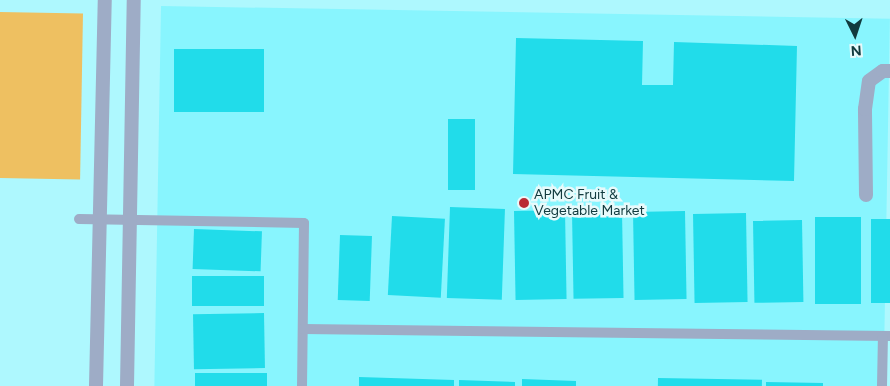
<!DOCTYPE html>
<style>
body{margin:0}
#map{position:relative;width:890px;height:386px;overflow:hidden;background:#aef8fe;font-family:Figtree,sans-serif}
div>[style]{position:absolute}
.built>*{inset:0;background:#88f5fe;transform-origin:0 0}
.green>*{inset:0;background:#eec061;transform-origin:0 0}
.building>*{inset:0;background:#21dcea;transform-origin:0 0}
.service>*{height:10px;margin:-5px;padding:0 5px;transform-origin:5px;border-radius:5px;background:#9eacc6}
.minor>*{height:14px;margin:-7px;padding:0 7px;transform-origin:7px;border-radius:7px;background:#9eacc6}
.tertiary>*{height:14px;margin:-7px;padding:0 7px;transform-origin:7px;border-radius:7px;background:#9eacc6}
.dots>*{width:14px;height:14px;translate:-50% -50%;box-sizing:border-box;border:2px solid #e8fafb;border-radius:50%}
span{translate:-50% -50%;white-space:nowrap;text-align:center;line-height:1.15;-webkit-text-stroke:5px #e8fafb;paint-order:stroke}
.poi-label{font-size:14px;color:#113a3e}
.left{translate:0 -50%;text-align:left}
.north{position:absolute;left:830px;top:10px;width:50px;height:50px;-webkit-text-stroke:4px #e8fafb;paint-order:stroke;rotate:176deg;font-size:14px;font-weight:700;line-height:20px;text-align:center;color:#113a3e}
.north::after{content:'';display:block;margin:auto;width:18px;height:22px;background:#113a3e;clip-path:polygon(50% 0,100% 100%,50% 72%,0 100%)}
</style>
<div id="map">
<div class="built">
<div style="left:161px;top:6px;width:729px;height:380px;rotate:1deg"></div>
</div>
<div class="green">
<div style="left:0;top:12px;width:83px;height:166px;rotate:1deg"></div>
</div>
<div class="building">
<div style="clip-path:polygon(516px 38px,643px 41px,642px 85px,673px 85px,674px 42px,797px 46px,794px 181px,513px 174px)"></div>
<div style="left:174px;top:49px;width:90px;height:63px"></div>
<div style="left:448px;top:119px;width:27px;height:71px"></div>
<div style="left:450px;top:207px;width:55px;height:91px;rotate:2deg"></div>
<div style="left:565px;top:210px;width:89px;height:51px;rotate:89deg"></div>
<div style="left:622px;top:211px;width:87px;height:50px;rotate:89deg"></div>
<div style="left:685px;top:211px;width:88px;height:52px;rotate:89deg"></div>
<div style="left:746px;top:213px;width:89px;height:53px;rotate:89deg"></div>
<div style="left:392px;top:216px;width:53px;height:79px;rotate:3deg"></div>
<div style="left:815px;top:217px;width:46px;height:87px"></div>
<div style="left:871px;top:219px;width:19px;height:84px"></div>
<div style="left:802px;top:220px;width:82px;height:49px;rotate:89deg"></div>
<div style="left:194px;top:229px;width:68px;height:40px;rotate:2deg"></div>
<div style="left:340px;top:235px;width:32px;height:65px;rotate:2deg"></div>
<div style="left:264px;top:276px;width:30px;height:72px;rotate:90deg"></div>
<div style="left:264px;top:313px;width:55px;height:71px;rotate:89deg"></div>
<div style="left:195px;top:373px;width:72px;height:13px"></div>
<div style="clip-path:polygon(359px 377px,454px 380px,454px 386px,359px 386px)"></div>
<div style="left:658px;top:378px;width:104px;height:8px;rotate:1deg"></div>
<div style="clip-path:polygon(522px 379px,576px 381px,576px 386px,522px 386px)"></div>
<div style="clip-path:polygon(459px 380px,515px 382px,515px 386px,459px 386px)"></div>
<div style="clip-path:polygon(766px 382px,823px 383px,823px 386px,766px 386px)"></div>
</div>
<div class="service">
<div style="left:79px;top:219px;width:225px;rotate:1deg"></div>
<div style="left:304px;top:223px;width:163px;rotate:90.7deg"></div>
<div style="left:303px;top:329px;width:587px;rotate:0.68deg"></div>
<div style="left:882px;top:386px;width:50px;rotate:-88.9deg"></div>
</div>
<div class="minor">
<div style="left:866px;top:195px;width:86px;rotate:-90.7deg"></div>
<div style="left:865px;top:109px;width:28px;rotate:-82deg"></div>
<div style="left:869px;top:81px;width:17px;rotate:-36deg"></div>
<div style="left:883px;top:71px;width:7px"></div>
</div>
<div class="tertiary">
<div style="left:96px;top:386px;width:386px;rotate:-88.7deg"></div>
<div style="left:127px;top:386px;width:386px;rotate:-89deg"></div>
</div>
<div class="dots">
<div style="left:524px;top:203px;background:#ba2a34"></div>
</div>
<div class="poi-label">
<span class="left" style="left:534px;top:203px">APMC Fruit &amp;<br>Vegetable Market</span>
</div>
<div class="north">N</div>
</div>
